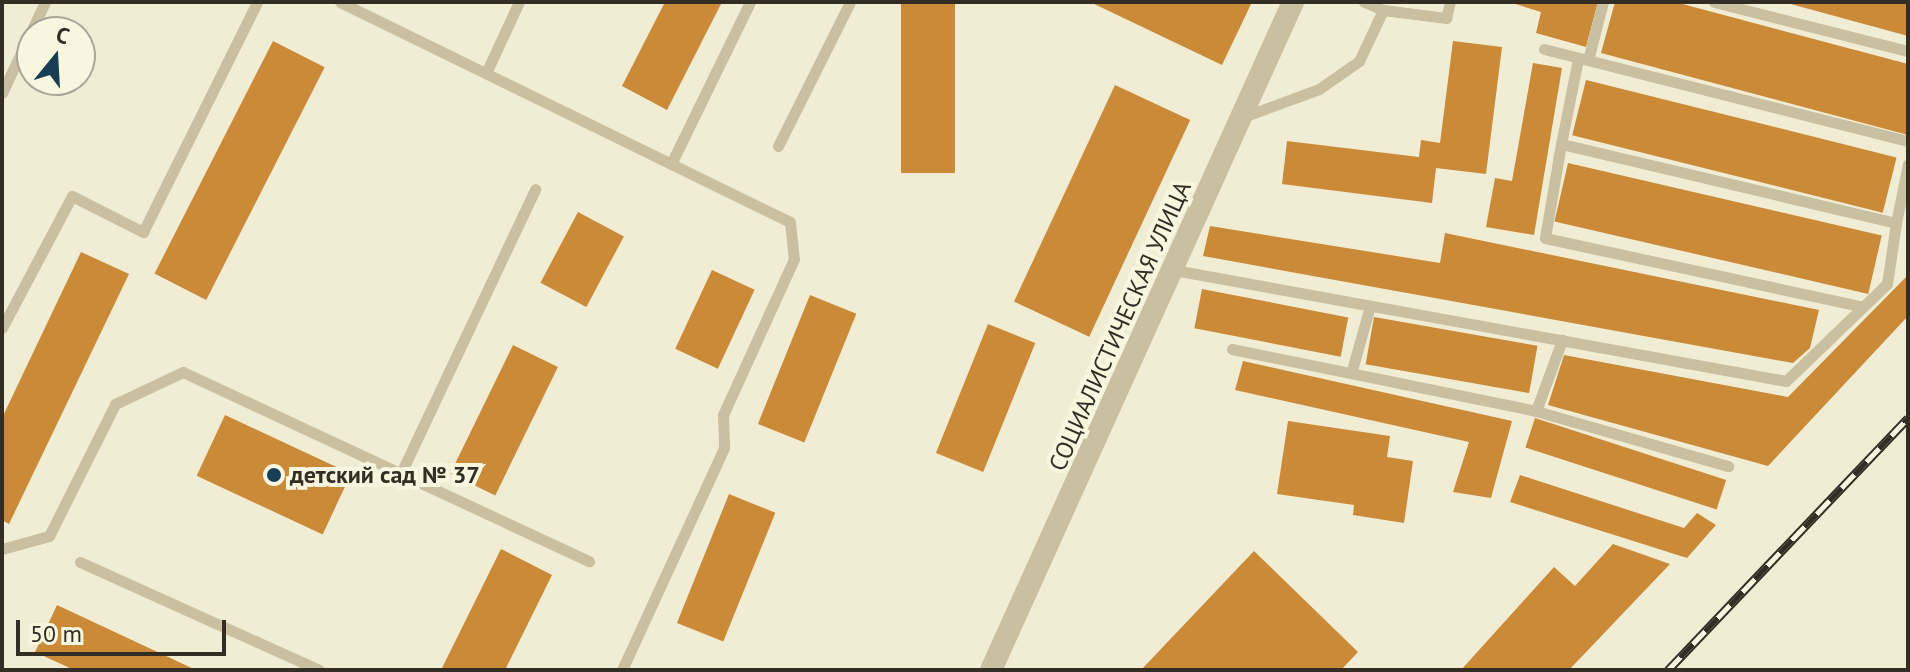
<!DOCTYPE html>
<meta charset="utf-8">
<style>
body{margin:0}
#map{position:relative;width:1910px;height:672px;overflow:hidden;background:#f1edd4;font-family:"PT Sans",sans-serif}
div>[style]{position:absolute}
.building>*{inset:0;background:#cb8a38;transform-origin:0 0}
.service>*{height:11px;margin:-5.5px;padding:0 5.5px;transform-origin:5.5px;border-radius:5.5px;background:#c9c0a1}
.minor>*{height:22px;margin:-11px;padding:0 11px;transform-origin:11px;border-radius:11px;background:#c9c0a1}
.rail>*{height:9px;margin-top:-4.5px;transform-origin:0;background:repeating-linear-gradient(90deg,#f9f6e0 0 18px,#332d24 0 36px);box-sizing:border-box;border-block:2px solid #332d24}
.dots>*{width:22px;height:22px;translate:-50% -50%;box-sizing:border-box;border:4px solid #f9f6e0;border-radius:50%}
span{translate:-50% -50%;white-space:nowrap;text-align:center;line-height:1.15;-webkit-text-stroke:8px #f9f6e0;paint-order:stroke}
.street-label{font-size:24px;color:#332d24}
.poi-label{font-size:24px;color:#332d24;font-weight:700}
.left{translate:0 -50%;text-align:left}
.frame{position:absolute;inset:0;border:4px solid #332d24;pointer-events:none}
.north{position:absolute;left:16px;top:16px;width:80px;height:80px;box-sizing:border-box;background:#f9f6e0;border:2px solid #aaa695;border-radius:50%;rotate:18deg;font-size:22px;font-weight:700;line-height:32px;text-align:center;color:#332d24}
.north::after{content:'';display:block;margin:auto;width:28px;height:36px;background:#183e55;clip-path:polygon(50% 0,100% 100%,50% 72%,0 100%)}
.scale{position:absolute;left:16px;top:620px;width:210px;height:36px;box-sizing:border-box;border:4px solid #332d24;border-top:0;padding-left:10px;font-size:24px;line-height:28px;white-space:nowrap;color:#332d24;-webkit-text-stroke:6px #f9f6e0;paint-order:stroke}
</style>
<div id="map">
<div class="building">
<div style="clip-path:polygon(665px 2px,722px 2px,667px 110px,622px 86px)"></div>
<div style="left:901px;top:2px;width:54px;height:171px"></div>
<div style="clip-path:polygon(1090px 2px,1252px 2px,1222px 65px)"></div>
<div style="clip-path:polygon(1509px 2px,1598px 2px,1586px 47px,1536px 33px,1541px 12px)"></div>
<div style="clip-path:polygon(1615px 2px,1675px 2px,1908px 64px,1908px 135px,1601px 53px)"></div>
<div style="clip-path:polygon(1787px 2px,1908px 2px,1908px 36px,1787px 3px)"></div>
<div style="left:273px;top:41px;width:58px;height:261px;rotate:27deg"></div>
<div style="clip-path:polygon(1453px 41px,1502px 47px,1486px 174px,1436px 168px,1432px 203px,1282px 184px,1287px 141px,1419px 157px,1421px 140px,1440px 143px)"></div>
<div style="clip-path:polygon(1533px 63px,1562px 68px,1534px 235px,1486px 227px,1495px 178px,1512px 181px)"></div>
<div style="left:1586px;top:80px;width:320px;height:57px;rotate:14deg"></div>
<div style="left:1115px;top:85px;width:83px;height:239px;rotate:25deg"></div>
<div style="left:1568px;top:163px;width:322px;height:60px;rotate:13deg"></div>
<div style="left:578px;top:212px;width:52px;height:80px;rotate:28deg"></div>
<div style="clip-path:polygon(1210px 226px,1440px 263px,1445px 233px,1819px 310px,1810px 348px,1793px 363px,1203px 256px)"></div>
<div style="clip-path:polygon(81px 252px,129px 274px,9px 524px,2px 520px,2px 418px)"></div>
<div style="left:712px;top:270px;width:47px;height:87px;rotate:25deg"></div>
<div style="clip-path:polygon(1908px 275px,1908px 316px,1768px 466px,1548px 405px,1564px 355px,1788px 397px)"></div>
<div style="left:1202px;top:289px;width:149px;height:40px;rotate:11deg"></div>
<div style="left:810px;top:295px;width:50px;height:139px;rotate:22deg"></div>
<div style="left:1374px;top:317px;width:166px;height:48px;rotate:10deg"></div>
<div style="left:988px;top:324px;width:51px;height:139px;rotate:22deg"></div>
<div style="left:513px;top:345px;width:50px;height:143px;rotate:26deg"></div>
<div style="clip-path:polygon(1243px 361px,1512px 421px,1491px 498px,1453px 492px,1469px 442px,1235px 390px)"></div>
<div style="left:225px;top:415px;width:139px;height:67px;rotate:25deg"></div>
<div style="left:1535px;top:418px;width:201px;height:31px;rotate:18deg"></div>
<div style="clip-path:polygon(1288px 421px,1390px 436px,1387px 457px,1413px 461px,1404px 523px,1353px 515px,1354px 505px,1277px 494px)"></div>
<div style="clip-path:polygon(1520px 475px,1684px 528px,1697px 513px,1716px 525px,1687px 558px,1510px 502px)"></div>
<div style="left:729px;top:494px;width:50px;height:139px;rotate:22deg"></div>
<div style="clip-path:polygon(1613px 544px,1670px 564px,1569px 670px,1461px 670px,1554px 567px,1575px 586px)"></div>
<div style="clip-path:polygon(501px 549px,552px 575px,505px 670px,441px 670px)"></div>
<div style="clip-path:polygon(1254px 551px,1358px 652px,1341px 670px,1141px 670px)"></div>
<div style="clip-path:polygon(57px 605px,196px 670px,74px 670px,35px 652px)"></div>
</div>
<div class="service">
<div style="left:340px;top:2px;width:501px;rotate:26.05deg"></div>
<div style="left:790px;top:222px;width:37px;rotate:84deg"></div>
<div style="left:794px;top:259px;width:171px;rotate:114.5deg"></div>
<div style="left:723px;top:415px;width:33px;rotate:88deg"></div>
<div style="left:724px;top:448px;width:244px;rotate:114.7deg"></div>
<div style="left:1714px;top:2px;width:199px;rotate:14.2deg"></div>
<div style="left:1383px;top:10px;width:64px;rotate:7.2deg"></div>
<div style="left:1446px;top:18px;width:16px;rotate:-76deg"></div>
<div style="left:1544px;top:49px;width:375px;rotate:14.2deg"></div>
<div style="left:1588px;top:60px;width:60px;rotate:-75.5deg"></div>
<div style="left:486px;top:73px;width:78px;rotate:-65.1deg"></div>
<div style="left:2px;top:93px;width:101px;rotate:-64.7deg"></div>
<div style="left:1243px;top:117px;width:81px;rotate:-20.2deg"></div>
<div style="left:1319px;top:89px;width:49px;rotate:-35deg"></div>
<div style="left:1359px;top:61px;width:56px;rotate:-64.8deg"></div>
<div style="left:1383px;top:10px;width:21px;rotate:-157deg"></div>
<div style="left:1561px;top:144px;width:87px;rotate:-78.7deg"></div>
<div style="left:778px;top:146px;width:161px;rotate:-63.4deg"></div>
<div style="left:671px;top:164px;width:180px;rotate:-64deg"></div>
<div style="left:1896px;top:223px;width:60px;rotate:-78.5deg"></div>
<div style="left:1174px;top:270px;width:622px;rotate:10.28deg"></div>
<div style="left:1786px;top:381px;width:107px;rotate:-43.9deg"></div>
<div style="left:1863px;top:307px;width:33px;rotate:-44deg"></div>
<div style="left:1887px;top:284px;width:62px;rotate:-81.6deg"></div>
<div style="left:1896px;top:223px;width:344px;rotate:-166.7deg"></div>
<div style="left:1561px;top:144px;width:95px;rotate:99.7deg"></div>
<div style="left:1545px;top:238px;width:325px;rotate:12.2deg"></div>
<div style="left:2px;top:328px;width:149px;rotate:-62.1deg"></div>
<div style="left:72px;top:196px;width:80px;rotate:26.9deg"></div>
<div style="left:143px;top:232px;width:257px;rotate:-63.6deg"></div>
<div style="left:1232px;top:349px;width:310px;rotate:11.5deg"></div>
<div style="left:1536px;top:411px;width:76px;rotate:-69.9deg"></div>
<div style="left:1352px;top:370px;width:66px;rotate:-74.3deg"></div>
<div style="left:1536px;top:411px;width:200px;rotate:16deg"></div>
<div style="left:401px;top:473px;width:314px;rotate:-64.7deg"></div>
<div style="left:2px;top:549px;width:49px;rotate:-15.5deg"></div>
<div style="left:49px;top:536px;width:148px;rotate:-63.4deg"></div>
<div style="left:115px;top:404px;width:75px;rotate:-25.2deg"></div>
<div style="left:183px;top:372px;width:448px;rotate:25deg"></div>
<div style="left:80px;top:562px;width:262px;rotate:24.3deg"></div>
</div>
<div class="minor">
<div style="left:991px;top:670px;width:733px;rotate:-65.67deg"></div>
</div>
<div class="rail">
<div style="left:1668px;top:670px;width:348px;rotate:-46.4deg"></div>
</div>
<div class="dots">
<div style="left:274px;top:475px;background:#183e55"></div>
</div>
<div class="street-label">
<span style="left:1120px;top:326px;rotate:-66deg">СОЦИАЛИСТИЧЕСКАЯ УЛИЦА</span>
</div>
<div class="poi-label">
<span class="left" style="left:290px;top:475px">детский сад № 37</span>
</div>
<div class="frame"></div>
<div class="north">С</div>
<div class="scale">50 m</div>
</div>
